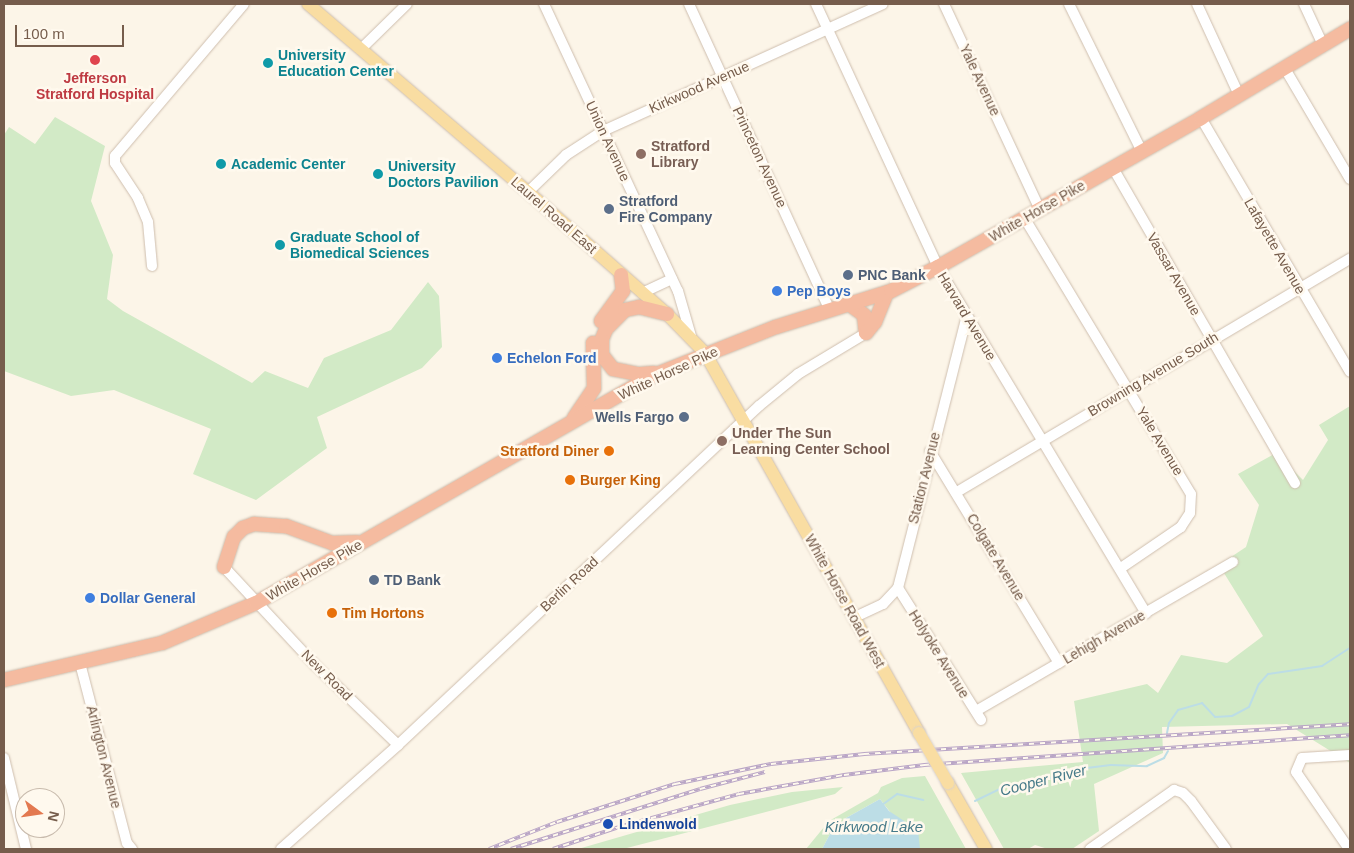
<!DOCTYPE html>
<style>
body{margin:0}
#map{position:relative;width:1354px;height:853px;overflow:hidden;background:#fcf5e8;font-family:Arial,sans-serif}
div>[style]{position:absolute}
.green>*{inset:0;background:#d2eac6}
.water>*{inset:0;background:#bcdde6}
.stream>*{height:2px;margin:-1px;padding:0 1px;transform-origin:1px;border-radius:1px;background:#bcdde6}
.roads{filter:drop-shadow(0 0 1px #cebeae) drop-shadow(0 0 1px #cebeae)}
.minor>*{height:10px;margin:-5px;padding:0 5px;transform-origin:5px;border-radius:5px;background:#fff}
.major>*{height:12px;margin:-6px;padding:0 6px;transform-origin:6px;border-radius:6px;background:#f9dda2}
.highway>*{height:14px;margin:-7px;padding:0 7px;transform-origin:7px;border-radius:7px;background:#f5bba0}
.rail>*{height:4px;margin-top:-2px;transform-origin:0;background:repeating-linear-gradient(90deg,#fff9ee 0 5.5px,#b9a5c6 0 11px);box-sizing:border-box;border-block:1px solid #b9a5c6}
.bridges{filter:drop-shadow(0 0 1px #d9d2cd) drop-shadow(0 0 1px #d9d2cd)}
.major-bridge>*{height:12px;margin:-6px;padding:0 6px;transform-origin:6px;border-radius:6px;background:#f9dda2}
.dots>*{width:14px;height:14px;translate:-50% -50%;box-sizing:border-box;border:2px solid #fff9ee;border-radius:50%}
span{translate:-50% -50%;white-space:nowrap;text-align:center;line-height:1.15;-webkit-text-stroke:5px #fff9ee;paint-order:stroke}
.culture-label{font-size:14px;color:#0d838f;font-weight:700}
.left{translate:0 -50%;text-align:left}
.health-label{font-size:14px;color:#be3a42;font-weight:700}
.street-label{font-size:14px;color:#765d4c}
.education-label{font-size:14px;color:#785e54;font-weight:700}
.service-label{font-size:14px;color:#4e5e75;font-weight:700}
.right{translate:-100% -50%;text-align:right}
.shop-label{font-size:14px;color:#366cbe;font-weight:700}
.food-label{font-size:14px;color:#c56008;font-weight:700}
.transit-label{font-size:14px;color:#164399;font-weight:700}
.water-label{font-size:15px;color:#467a89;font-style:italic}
.frame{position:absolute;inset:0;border:5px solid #765d4c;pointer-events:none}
.north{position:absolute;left:15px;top:788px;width:50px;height:50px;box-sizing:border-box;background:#fff9ee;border:1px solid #c8bbad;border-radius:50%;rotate:104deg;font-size:14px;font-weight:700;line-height:20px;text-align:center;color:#765d4c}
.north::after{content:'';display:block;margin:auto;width:18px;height:22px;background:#e37950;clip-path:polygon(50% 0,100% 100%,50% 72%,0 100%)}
.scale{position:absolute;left:15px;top:25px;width:109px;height:22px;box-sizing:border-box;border:2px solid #765d4c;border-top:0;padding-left:6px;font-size:15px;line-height:18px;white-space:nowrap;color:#765d4c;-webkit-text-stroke:4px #fff9ee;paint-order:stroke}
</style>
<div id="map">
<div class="green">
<div style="clip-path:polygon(55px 117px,105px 146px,91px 201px,113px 255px,107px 299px,123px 311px,252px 383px,265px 371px,308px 388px,324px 358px,391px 330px,428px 282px,439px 296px,442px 347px,422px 368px,317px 417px,327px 448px,256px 500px,193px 474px,211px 429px,114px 390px,71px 396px,4px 371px,4px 135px,9px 127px,35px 144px)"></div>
<div style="clip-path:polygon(1350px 406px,1350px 763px,1287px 724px,1162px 727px,1163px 753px,1094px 784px,1099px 831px,1072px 849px,1048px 849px,1035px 845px,1028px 849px,1004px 849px,961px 773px,1083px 762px,1074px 701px,1147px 684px,1158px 693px,1181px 655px,1227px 663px,1263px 636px,1219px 565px,1246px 547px,1259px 505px,1238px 474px,1276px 453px,1303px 480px,1328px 440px,1319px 425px)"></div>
<div style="clip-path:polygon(925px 776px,966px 849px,919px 849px,880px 799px,846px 818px,830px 834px,822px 849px,806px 849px,829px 821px,878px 793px,881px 787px,902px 778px)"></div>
<div style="clip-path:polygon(843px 787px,835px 794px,623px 849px,578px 849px,730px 805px,792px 792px)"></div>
</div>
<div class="water">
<div style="clip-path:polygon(880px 799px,889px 811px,918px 830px,920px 849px,822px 849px,830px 834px,846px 818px)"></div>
</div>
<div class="stream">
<div style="left:1167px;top:733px;width:10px;rotate:-79deg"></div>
<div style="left:1169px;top:723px;width:16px;rotate:-55deg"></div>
<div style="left:1178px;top:710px;width:25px;rotate:-16deg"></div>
<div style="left:1202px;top:703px;width:19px;rotate:47deg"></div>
<div style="left:1215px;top:717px;width:17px;rotate:-3deg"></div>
<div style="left:1232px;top:716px;width:19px;rotate:-28deg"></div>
<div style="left:1249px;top:707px;width:25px;rotate:-67deg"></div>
<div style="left:1259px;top:684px;width:13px;rotate:-48deg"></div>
<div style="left:1268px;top:674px;width:55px;rotate:-8.4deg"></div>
<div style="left:1322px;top:666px;width:33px;rotate:-33deg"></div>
<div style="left:975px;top:801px;width:37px;rotate:-26deg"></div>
<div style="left:1008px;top:785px;width:24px"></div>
<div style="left:1032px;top:785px;width:42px;rotate:-21deg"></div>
<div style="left:1071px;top:770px;width:40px;rotate:-7.1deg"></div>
<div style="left:1111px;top:765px;width:36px;rotate:2deg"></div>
<div style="left:1147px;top:766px;width:19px;rotate:-25deg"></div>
<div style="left:1164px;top:758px;width:8px;rotate:-60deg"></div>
<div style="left:882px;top:805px;width:19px;rotate:-36deg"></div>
<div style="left:897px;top:794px;width:27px;rotate:13deg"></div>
</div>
<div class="roads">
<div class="minor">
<div style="left:544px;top:4px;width:317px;rotate:65deg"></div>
<div style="left:678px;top:291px;width:47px;rotate:73.9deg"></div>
<div style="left:689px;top:4px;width:338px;rotate:65.3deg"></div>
<div style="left:816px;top:4px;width:290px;rotate:65.1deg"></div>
<div style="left:938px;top:267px;width:404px;rotate:59deg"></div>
<div style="left:944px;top:4px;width:227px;rotate:65deg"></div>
<div style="left:1069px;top:4px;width:165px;rotate:63.7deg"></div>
<div style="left:1197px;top:4px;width:100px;rotate:65.2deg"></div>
<div style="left:1304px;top:4px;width:45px;rotate:65.1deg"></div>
<div style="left:361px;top:49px;width:64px;rotate:-44.4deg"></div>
<div style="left:1284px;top:67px;width:130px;rotate:59.5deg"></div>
<div style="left:1201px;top:118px;width:294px;rotate:59.6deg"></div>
<div style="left:1113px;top:168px;width:364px;rotate:60deg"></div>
<div style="left:528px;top:192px;width:53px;rotate:-44.2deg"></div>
<div style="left:566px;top:155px;width:44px;rotate:-33deg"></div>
<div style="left:603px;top:131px;width:307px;rotate:-24.4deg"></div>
<div style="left:1025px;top:219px;width:321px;rotate:58.9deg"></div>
<div style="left:1191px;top:494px;width:19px;rotate:93deg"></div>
<div style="left:1190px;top:513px;width:17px;rotate:123deg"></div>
<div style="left:1181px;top:527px;width:73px;rotate:145.7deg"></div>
<div style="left:152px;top:266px;width:44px;rotate:-95.2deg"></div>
<div style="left:148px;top:222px;width:26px;rotate:-113deg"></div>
<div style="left:138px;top:198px;width:42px;rotate:-123.3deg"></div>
<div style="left:115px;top:163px;width:7px;rotate:-90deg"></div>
<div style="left:115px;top:156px;width:199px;rotate:-49.7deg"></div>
<div style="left:642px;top:293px;width:33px;rotate:-25deg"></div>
<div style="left:930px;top:451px;width:248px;rotate:58.7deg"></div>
<div style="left:957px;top:492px;width:457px;rotate:-30.7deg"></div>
<div style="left:224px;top:567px;width:134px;rotate:47.1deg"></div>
<div style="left:315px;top:665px;width:115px;rotate:43.9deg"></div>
<div style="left:898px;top:588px;width:156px;rotate:57.8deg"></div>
<div style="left:853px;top:618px;width:33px;rotate:-25deg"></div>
<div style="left:883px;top:604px;width:22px;rotate:-47deg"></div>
<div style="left:898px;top:588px;width:281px;rotate:-75.8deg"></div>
<div style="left:80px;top:663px;width:186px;rotate:75.4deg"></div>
<div style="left:127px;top:843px;width:8px;rotate:50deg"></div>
<div style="left:976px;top:711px;width:297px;rotate:-30.1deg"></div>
<div style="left:4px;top:758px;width:94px;rotate:76.4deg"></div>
<div style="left:281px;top:849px;width:157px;rotate:-41.6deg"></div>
<div style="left:398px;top:745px;width:495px;rotate:-43.2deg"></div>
<div style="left:759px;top:406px;width:50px;rotate:-39.4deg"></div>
<div style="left:798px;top:374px;width:79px;rotate:-31.1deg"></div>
<div style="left:1090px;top:849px;width:103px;rotate:-35.1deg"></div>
<div style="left:1174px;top:790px;width:9px;rotate:18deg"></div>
<div style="left:1183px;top:793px;width:11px;rotate:45deg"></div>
<div style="left:1191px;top:801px;width:59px;rotate:53.9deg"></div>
<div style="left:1349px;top:849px;width:93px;rotate:-124.5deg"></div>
<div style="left:1296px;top:772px;width:15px;rotate:-67deg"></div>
<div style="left:1302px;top:758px;width:48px;rotate:-3.6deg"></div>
</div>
<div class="major">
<div style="left:308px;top:4px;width:289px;rotate:40.5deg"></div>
<div style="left:528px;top:192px;width:185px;rotate:41.3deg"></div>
<div style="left:667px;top:314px;width:54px;rotate:45.7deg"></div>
<div style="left:705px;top:353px;width:436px;rotate:60.6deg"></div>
<div style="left:948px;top:783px;width:76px;rotate:60.1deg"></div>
</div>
<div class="highway">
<div style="left:849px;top:304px;width:19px;rotate:36deg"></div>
<div style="left:864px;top:315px;width:18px;rotate:84deg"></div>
<div style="left:601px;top:321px;width:37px;rotate:-54deg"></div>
<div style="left:623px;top:291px;width:16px;rotate:-97deg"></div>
<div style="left:866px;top:333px;width:14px;rotate:-51deg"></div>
<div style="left:875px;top:322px;width:32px;rotate:-68deg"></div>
<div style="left:654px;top:373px;width:16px;rotate:176deg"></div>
<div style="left:638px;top:374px;width:25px;rotate:-169deg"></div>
<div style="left:613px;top:369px;width:18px;rotate:-128deg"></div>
<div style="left:602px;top:355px;width:16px;rotate:-90deg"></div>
<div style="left:602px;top:339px;width:11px;rotate:-68deg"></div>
<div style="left:606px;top:329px;width:27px;rotate:-45deg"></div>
<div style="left:625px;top:310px;width:14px;rotate:-12deg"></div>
<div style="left:639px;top:307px;width:29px;rotate:14deg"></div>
<div style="left:574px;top:418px;width:36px;rotate:-56deg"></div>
<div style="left:594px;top:388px;width:45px;rotate:-91.3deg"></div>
<div style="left:224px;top:567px;width:32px;rotate:-72deg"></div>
<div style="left:234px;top:537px;width:13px;rotate:-45deg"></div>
<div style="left:243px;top:528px;width:12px;rotate:-20deg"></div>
<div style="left:254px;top:524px;width:32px;rotate:4deg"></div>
<div style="left:286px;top:526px;width:49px;rotate:20.3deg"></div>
<div style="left:332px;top:543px;width:25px;rotate:-2deg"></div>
<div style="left:4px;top:680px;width:162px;rotate:-13.2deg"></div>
<div style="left:162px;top:643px;width:102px;rotate:-23.1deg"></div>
<div style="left:256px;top:603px;width:456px;rotate:-29.8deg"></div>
<div style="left:652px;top:376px;width:133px;rotate:-21.6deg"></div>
<div style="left:776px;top:327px;width:121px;rotate:-17.4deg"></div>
<div style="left:891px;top:291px;width:53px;rotate:-27.1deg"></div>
<div style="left:938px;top:267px;width:302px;rotate:-29.5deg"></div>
<div style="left:1201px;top:118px;width:174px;rotate:-30.9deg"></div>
</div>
</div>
<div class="rail">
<div style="left:489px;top:849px;width:73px;rotate:-21.7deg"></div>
<div style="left:557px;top:822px;width:124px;rotate:-17.9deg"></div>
<div style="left:675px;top:784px;width:98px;rotate:-11.8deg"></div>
<div style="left:771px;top:764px;width:94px;rotate:-6.1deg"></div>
<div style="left:864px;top:754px;width:487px;rotate:-3.5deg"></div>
<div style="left:511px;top:849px;width:198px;rotate:-17.6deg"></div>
<div style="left:700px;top:789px;width:67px;rotate:-14.7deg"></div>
<div style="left:553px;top:849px;width:70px;rotate:-18.4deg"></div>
<div style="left:619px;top:827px;width:124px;rotate:-15.4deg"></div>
<div style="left:739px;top:794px;width:107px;rotate:-10.3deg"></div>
<div style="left:844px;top:775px;width:81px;rotate:-7.1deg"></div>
<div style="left:924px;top:765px;width:427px;rotate:-4deg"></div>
</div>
<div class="bridges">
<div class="major-bridge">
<div style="left:919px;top:733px;width:58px;rotate:59.9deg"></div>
</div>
</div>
<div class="dots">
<div style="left:95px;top:60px;background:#e0444e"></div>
<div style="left:268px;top:63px;background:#0f9aa8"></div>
<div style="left:641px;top:154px;background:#8d6e63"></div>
<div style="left:221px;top:164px;background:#0f9aa8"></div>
<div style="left:378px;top:174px;background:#0f9aa8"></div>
<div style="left:609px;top:209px;background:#5c6f8a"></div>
<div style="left:280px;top:245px;background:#0f9aa8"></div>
<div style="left:848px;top:275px;background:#5c6f8a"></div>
<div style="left:777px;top:291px;background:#3f7fe0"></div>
<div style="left:497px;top:358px;background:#3f7fe0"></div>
<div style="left:684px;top:417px;background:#5c6f8a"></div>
<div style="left:722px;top:441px;background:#8d6e63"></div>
<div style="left:609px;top:451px;background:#e8710a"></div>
<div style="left:570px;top:480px;background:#e8710a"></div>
<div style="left:374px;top:580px;background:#5c6f8a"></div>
<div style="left:90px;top:598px;background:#3f7fe0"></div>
<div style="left:332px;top:613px;background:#e8710a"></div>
<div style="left:608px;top:824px;background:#1a4fb4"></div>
</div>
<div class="culture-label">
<span class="left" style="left:278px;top:63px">University<br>Education Center</span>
<span class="left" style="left:231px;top:164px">Academic Center</span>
<span class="left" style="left:388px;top:174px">University<br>Doctors Pavilion</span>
<span class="left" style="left:290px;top:245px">Graduate School of<br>Biomedical Sciences</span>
</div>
<div class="health-label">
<span style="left:95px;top:86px">Jefferson<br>Stratford Hospital</span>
</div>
<div class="street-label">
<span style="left:980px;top:80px;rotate:65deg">Yale Avenue</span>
<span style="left:699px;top:87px;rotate:-24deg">Kirkwood Avenue</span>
<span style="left:608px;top:141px;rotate:65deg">Union Avenue</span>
<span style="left:760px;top:157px;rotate:65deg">Princeton Avenue</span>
<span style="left:1037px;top:211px;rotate:-30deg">White Horse Pike</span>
<span style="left:554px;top:215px;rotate:41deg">Laurel Road East</span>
<span style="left:1275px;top:246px;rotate:60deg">Lafayette Avenue</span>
<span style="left:1174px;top:274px;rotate:60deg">Vassar Avenue</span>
<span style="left:967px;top:316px;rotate:59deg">Harvard Avenue</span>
<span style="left:668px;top:373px;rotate:-25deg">White Horse Pike</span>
<span style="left:1153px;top:374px;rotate:-31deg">Browning Avenue South</span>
<span style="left:1160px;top:441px;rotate:59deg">Yale Avenue</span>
<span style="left:924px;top:478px;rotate:-76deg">Station Avenue</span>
<span style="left:996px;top:557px;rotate:59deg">Colgate Avenue</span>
<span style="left:314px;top:570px;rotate:-30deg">White Horse Pike</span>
<span style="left:569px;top:584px;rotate:-43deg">Berlin Road</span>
<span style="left:845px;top:601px;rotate:61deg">White Horse Road West</span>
<span style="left:1104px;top:637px;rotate:-30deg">Lehigh Avenue</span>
<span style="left:939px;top:654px;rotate:58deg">Holyoke Avenue</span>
<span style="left:327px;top:675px;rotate:45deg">New Road</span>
<span style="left:104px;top:757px;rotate:76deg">Arlington Avenue</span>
</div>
<div class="education-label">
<span class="left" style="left:651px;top:154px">Stratford<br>Library</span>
<span class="left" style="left:732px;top:441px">Under The Sun<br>Learning Center School</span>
</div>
<div class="service-label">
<span class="left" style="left:619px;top:209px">Stratford<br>Fire Company</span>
<span class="left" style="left:858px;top:275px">PNC Bank</span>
<span class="right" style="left:674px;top:417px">Wells Fargo</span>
<span class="left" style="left:384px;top:580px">TD Bank</span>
</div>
<div class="shop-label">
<span class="left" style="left:787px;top:291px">Pep Boys</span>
<span class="left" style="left:507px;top:358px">Echelon Ford</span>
<span class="left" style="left:100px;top:598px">Dollar General</span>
</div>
<div class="food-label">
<span class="right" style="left:599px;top:451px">Stratford Diner</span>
<span class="left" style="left:580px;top:480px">Burger King</span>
<span class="left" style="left:342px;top:613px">Tim Hortons</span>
</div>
<div class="transit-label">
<span class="left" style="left:619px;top:824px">Lindenwold</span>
</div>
<div class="water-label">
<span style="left:1043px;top:780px;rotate:-14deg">Cooper River</span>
<span style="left:874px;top:827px">Kirkwood Lake</span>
</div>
<div class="frame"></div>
<div class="north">N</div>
<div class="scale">100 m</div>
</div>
